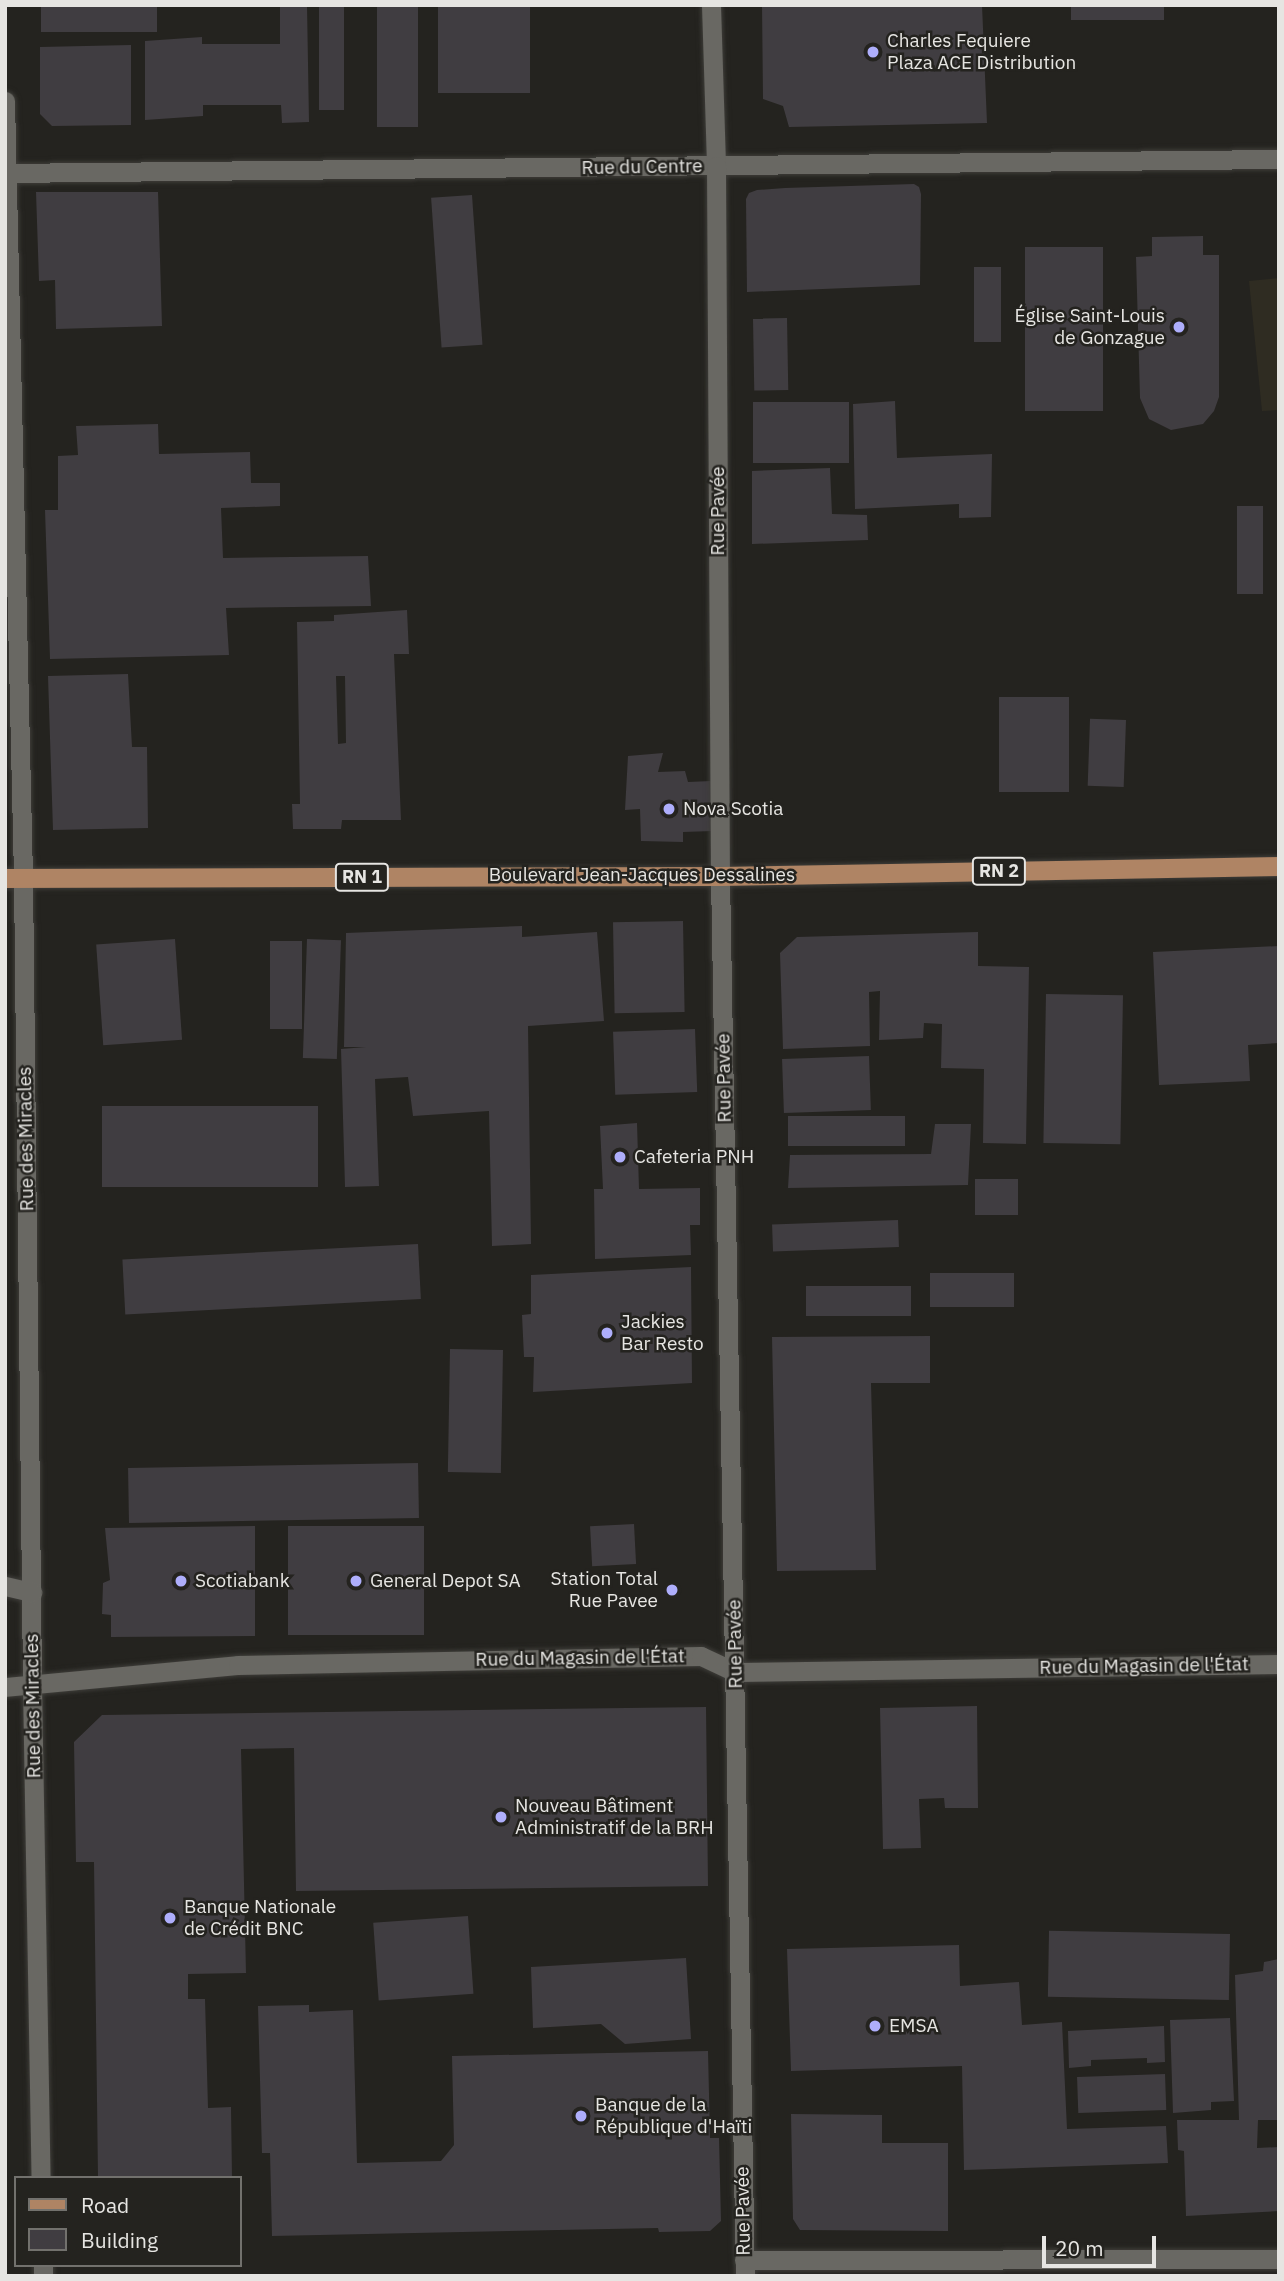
<!DOCTYPE html>
<meta charset="utf-8">
<style>
body{margin:0}
#map{position:relative;width:1284px;height:2281px;overflow:hidden;background:#24231f;font-family:"IBM Plex Sans",sans-serif}
div>[style]{position:absolute}
.built>*{inset:0;background:#2f2c22}
.building>*{inset:0;background:#403d41;transform-origin:0 0}
.roads{filter:drop-shadow(0 0 2px #3e3d39) drop-shadow(0 0 2px #3e3d39)}
.minor>*{height:19px;margin:-9.5px;padding:0 9.5px;transform-origin:9.5px;border-radius:9.5px;background:#696863}
.secondary>*{height:19px;margin:-9.5px;padding:0 9.5px;transform-origin:9.5px;border-radius:9.5px;background:#696863}
.primary>*{height:19px;margin:-9.5px;padding:0 9.5px;transform-origin:9.5px;border-radius:9.5px;background:#af8464}
.dots>*{width:19px;height:19px;translate:-50% -50%;box-sizing:border-box;border:4px solid #24231f;border-radius:50%}
span{translate:-50% -50%;white-space:nowrap;text-align:center;line-height:1.15;-webkit-text-stroke:5px #24231f;paint-order:stroke}
.shield-label span{padding:2px 5px;background:#24231f;border:2px solid;border-radius:5px;-webkit-text-stroke-width:0}
.shield-label{font-size:18px;color:#e6e5e2;font-weight:700}
.poi-label{font-size:19px;color:#e6e5e2}
.left{translate:0 -50%;text-align:left}
.right{translate:-100% -50%;text-align:right}
.street-label{font-size:19px;color:#e6e5e2}
.frame{position:absolute;inset:0;border:7px solid #e6e5e2;pointer-events:none}
.legend{position:absolute;left:14px;top:2176px;width:228px;height:91px;box-sizing:border-box;background:#24231f;border:2px solid #72716d;margin:0;padding:9px 12px;list-style:none;font-size:21px;color:#e6e5e2}
.legend li{display:flex;align-items:center;gap:14px;height:35px}
.legend b{width:35px;border:2px solid #72716d}
.scale{position:absolute;left:1042px;top:2236px;width:114px;height:32px;box-sizing:border-box;border:4px solid #e6e5e2;border-top:0;padding-left:9px;font-size:21px;line-height:24px;white-space:nowrap;color:#e6e5e2;-webkit-text-stroke:5px #24231f;paint-order:stroke}
</style>
<div id="map">
<div class="built">
<div style="clip-path:polygon(1279px 278px,1279px 410px,1262px 411px,1249px 281px)"></div>
</div>
<div class="building">
<div style="left:41px;top:5px;width:116px;height:27px"></div>
<div style="clip-path:polygon(280px 5px,307px 5px,309px 122px,282px 123px,281px 105px,203px 105px,203px 116px,145px 120px,145px 41px,202px 37px,202px 44px,280px 44px)"></div>
<div style="left:319px;top:5px;width:25px;height:105px"></div>
<div style="left:377px;top:5px;width:41px;height:122px"></div>
<div style="left:438px;top:5px;width:92px;height:88px"></div>
<div style="clip-path:polygon(762px 5px,982px 5px,987px 123px,789px 127px,783px 106px,763px 99px)"></div>
<div style="left:1071px;top:5px;width:93px;height:15px"></div>
<div style="clip-path:polygon(131px 45px,131px 125px,52px 126px,40px 114px,40px 47px)"></div>
<div style="clip-path:polygon(914px 184px,919px 187px,921px 194px,920px 285px,747px 292px,746px 199px,749px 193px,757px 190px,785px 188px)"></div>
<div style="clip-path:polygon(36px 192px,158px 192px,162px 326px,56px 329px,55px 280px,39px 281px)"></div>
<div style="left:472px;top:195px;width:150px;height:41px;rotate:86deg"></div>
<div style="clip-path:polygon(1203px 236px,1203px 255px,1219px 255px,1219px 397px,1214px 411px,1203px 424px,1171px 430px,1149px 419px,1140px 398px,1136px 257px,1152px 256px,1152px 237px)"></div>
<div style="left:1103px;top:247px;width:164px;height:78px;rotate:90deg"></div>
<div style="left:974px;top:267px;width:27px;height:75px"></div>
<div style="left:787px;top:318px;width:72px;height:34px;rotate:89deg"></div>
<div style="clip-path:polygon(895px 401px,897px 458px,992px 454px,991px 517px,959px 518px,959px 504px,855px 509px,853px 404px)"></div>
<div style="left:849px;top:402px;width:61px;height:96px;rotate:90deg"></div>
<div style="clip-path:polygon(158px 424px,159px 454px,250px 452px,251px 483px,280px 483px,280px 506px,221px 508px,223px 558px,368px 556px,371px 606px,226px 608px,229px 655px,50px 659px,45px 510px,58px 510px,58px 456px,78px 455px,76px 426px)"></div>
<div style="clip-path:polygon(830px 468px,832px 514px,867px 515px,868px 540px,752px 544px,752px 471px)"></div>
<div style="left:1237px;top:506px;width:26px;height:88px"></div>
<div style="clip-path:polygon(evenodd,407px 610px,409px 654px,394px 654px,401px 820px,342px 820px,341px 829px,293px 829px,292px 804px,300px 804px,297px 622px,334px 621px,334px 615px,407px 610px,336px 676px,345px 676px,346px 743px,338px 744px,336px 676px)"></div>
<div style="clip-path:polygon(128px 674px,132px 747px,147px 747px,148px 828px,53px 830px,48px 676px)"></div>
<div style="left:999px;top:697px;width:70px;height:95px"></div>
<div style="left:1126px;top:720px;width:67px;height:36px;rotate:92deg"></div>
<div style="clip-path:polygon(663px 753px,658px 772px,685px 771px,688px 782px,711px 781px,713px 831px,683px 832px,683px 842px,641px 841px,640px 809px,625px 810px,628px 756px)"></div>
<div style="left:683px;top:921px;width:91px;height:70px;rotate:89deg"></div>
<div style="clip-path:polygon(522px 926px,522px 937px,597px 932px,604px 1021px,528px 1026px,531px 1244px,492px 1246px,489px 1111px,413px 1116px,408px 1077px,375px 1079px,379px 1186px,345px 1187px,341px 1049px,366px 1047px,344px 1047px,346px 933px)"></div>
<div style="clip-path:polygon(978px 932px,978px 966px,1029px 967px,1026px 1144px,983px 1143px,984px 1069px,941px 1068px,942px 1024px,924px 1023px,923px 1038px,879px 1040px,880px 991px,869px 992px,870px 1046px,783px 1049px,780px 953px,797px 937px)"></div>
<div style="left:175px;top:939px;width:101px;height:79px;rotate:86deg"></div>
<div style="left:307px;top:939px;width:34px;height:119px;rotate:2deg"></div>
<div style="left:270px;top:941px;width:32px;height:88px"></div>
<div style="clip-path:polygon(1279px 946px,1279px 1043px,1248px 1045px,1250px 1081px,1159px 1085px,1153px 952px)"></div>
<div style="left:1046px;top:994px;width:77px;height:149px;rotate:1deg"></div>
<div style="left:695px;top:1029px;width:63px;height:82px;rotate:88deg"></div>
<div style="left:869px;top:1056px;width:54px;height:87px;rotate:88deg"></div>
<div style="left:102px;top:1106px;width:216px;height:81px"></div>
<div style="left:905px;top:1116px;width:30px;height:117px;rotate:90deg"></div>
<div style="clip-path:polygon(637px 1123px,639px 1189px,700px 1188px,700px 1225px,690px 1225px,691px 1255px,595px 1259px,594px 1189px,603px 1189px,600px 1126px)"></div>
<div style="clip-path:polygon(935px 1124px,971px 1124px,968px 1185px,788px 1188px,790px 1155px,931px 1154px)"></div>
<div style="left:1018px;top:1179px;width:36px;height:43px;rotate:90deg"></div>
<div style="left:898px;top:1220px;width:27px;height:126px;rotate:88deg"></div>
<div style="left:418px;top:1244px;width:55px;height:296px;rotate:87deg"></div>
<div style="clip-path:polygon(691px 1267px,692px 1383px,533px 1392px,534px 1357px,524px 1357px,522px 1315px,531px 1314px,531px 1275px)"></div>
<div style="left:930px;top:1273px;width:84px;height:34px"></div>
<div style="left:806px;top:1286px;width:105px;height:30px"></div>
<div style="clip-path:polygon(930px 1336px,930px 1383px,871px 1383px,876px 1570px,777px 1571px,772px 1337px)"></div>
<div style="left:503px;top:1350px;width:123px;height:53px;rotate:91deg"></div>
<div style="left:418px;top:1463px;width:55px;height:290px;rotate:89deg"></div>
<div style="left:634px;top:1524px;width:40px;height:44px;rotate:87deg"></div>
<div style="clip-path:polygon(255px 1526px,255px 1636px,111px 1637px,111px 1615px,102px 1614px,103px 1583px,110px 1580px,105px 1528px)"></div>
<div style="left:288px;top:1526px;width:136px;height:109px"></div>
<div style="clip-path:polygon(977px 1706px,978px 1808px,945px 1808px,944px 1798px,919px 1799px,921px 1848px,883px 1849px,880px 1708px)"></div>
<div style="clip-path:polygon(706px 1707px,708px 1886px,296px 1891px,294px 1748px,241px 1749px,246px 1973px,188px 1974px,188px 1999px,205px 1999px,208px 2108px,231px 2107px,232px 2178px,98px 2178px,94px 1862px,76px 1862px,74px 1742px,102px 1715px)"></div>
<div style="left:468px;top:1916px;width:78px;height:95px;rotate:86deg"></div>
<div style="left:1230px;top:1934px;width:66px;height:181px;rotate:91deg"></div>
<div style="clip-path:polygon(959px 1945px,960px 1986px,1019px 1982px,1022px 2025px,1062px 2022px,1067px 2129px,1166px 2126px,1168px 2163px,964px 2170px,962px 2066px,791px 2071px,787px 1949px)"></div>
<div style="clip-path:polygon(686px 1958px,691px 2039px,625px 2044px,601px 2024px,533px 2028px,531px 1967px)"></div>
<div style="clip-path:polygon(1279px 1959px,1279px 2120px,1258px 2120px,1257px 2148px,1279px 2147px,1279px 2211px,1186px 2216px,1184px 2151px,1178px 2150px,1177px 2120px,1239px 2120px,1235px 1975px,1263px 1971px,1264px 1962px)"></div>
<div style="clip-path:polygon(309px 2005px,309px 2012px,353px 2010px,357px 2163px,441px 2161px,454px 2145px,452px 2056px,708px 2051px,710px 2138px,719px 2138px,721px 2221px,710px 2231px,659px 2232px,658px 2228px,272px 2236px,270px 2153px,262px 2153px,258px 2006px)"></div>
<div style="clip-path:polygon(1230px 2018px,1234px 2101px,1211px 2102px,1211px 2110px,1173px 2113px,1170px 2020px)"></div>
<div style="clip-path:polygon(1164px 2026px,1165px 2062px,1147px 2063px,1147px 2058px,1091px 2060px,1091px 2066px,1069px 2068px,1068px 2031px)"></div>
<div style="left:1165px;top:2074px;width:36px;height:88px;rotate:88deg"></div>
<div style="clip-path:polygon(791px 2114px,882px 2115px,882px 2143px,948px 2143px,948px 2231px,800px 2230px,793px 2219px)"></div>
</div>
<div class="roads">
<div class="minor">
<div style="left:5px;top:101px;width:776px;rotate:88.67deg"></div>
<div style="left:23px;top:877px;width:809px;rotate:89.36deg"></div>
<div style="left:32px;top:1686px;width:492px;rotate:89deg"></div>
<div style="left:5px;top:173px;width:1274px;rotate:-0.63deg"></div>
<div style="left:5px;top:1586px;width:28px;rotate:13deg"></div>
<div style="left:5px;top:1687px;width:234px;rotate:-5.4deg"></div>
<div style="left:238px;top:1665px;width:463px;rotate:-1.1deg"></div>
<div style="left:701px;top:1656px;width:38px;rotate:25deg"></div>
<div style="left:736px;top:1672px;width:543px;rotate:-0.84deg"></div>
<div style="left:744px;top:2260px;width:535px;rotate:-0.11deg"></div>
<div style="left:43px;top:2265px;width:11px;rotate:90deg"></div>
</div>
<div class="secondary">
<div style="left:711px;top:5px;width:161px;rotate:88.2deg"></div>
<div style="left:716px;top:166px;width:710px;rotate:89.68deg"></div>
<div style="left:720px;top:876px;width:1400px;rotate:88.98deg"></div>
</div>
<div class="primary">
<div style="left:5px;top:878px;width:715px;rotate:-0.16deg"></div>
<div style="left:720px;top:876px;width:559px;rotate:-1.02deg"></div>
</div>
</div>
<div class="dots">
<div style="left:873px;top:52px;background:#aeaefb"></div>
<div style="left:1179px;top:327px;background:#aeaefb"></div>
<div style="left:669px;top:809px;background:#aeaefb"></div>
<div style="left:620px;top:1157px;background:#aeaefb"></div>
<div style="left:607px;top:1333px;background:#aeaefb"></div>
<div style="left:181px;top:1581px;background:#aeaefb"></div>
<div style="left:356px;top:1581px;background:#aeaefb"></div>
<div style="left:672px;top:1590px;background:#aeaefb"></div>
<div style="left:501px;top:1817px;background:#aeaefb"></div>
<div style="left:170px;top:1918px;background:#aeaefb"></div>
<div style="left:875px;top:2026px;background:#aeaefb"></div>
<div style="left:581px;top:2116px;background:#aeaefb"></div>
</div>
<div class="shield-label">
<span style="left:999px;top:871px">RN 2</span>
<span style="left:362px;top:877px">RN 1</span>
</div>
<div class="poi-label">
<span class="left" style="left:887px;top:52px">Charles Fequiere<br>Plaza ACE Distribution</span>
<span class="right" style="left:1165px;top:327px">Église Saint-Louis<br>de Gonzague</span>
<span class="left" style="left:683px;top:809px">Nova Scotia</span>
<span class="left" style="left:634px;top:1157px">Cafeteria PNH</span>
<span class="left" style="left:621px;top:1333px">Jackies<br>Bar Resto</span>
<span class="right" style="left:658px;top:1590px">Station Total<br>Rue Pavee</span>
<span class="left" style="left:195px;top:1581px">Scotiabank</span>
<span class="left" style="left:370px;top:1581px">General Depot SA</span>
<span class="left" style="left:515px;top:1817px">Nouveau Bâtiment<br>Administratif de la BRH</span>
<span class="left" style="left:184px;top:1918px">Banque Nationale<br>de Crédit BNC</span>
<span class="left" style="left:889px;top:2026px">EMSA</span>
<span class="left" style="left:595px;top:2116px">Banque de la<br>République d'Haïti</span>
</div>
<div class="street-label">
<span style="left:642px;top:167px;rotate:-1deg">Rue du Centre</span>
<span style="left:718px;top:511px;rotate:-90deg">Rue Pavée</span>
<span style="left:642px;top:875px">Boulevard Jean-Jacques Dessalines</span>
<span style="left:724px;top:1078px;rotate:-91deg">Rue Pavée</span>
<span style="left:26px;top:1139px;rotate:-91deg">Rue des Miracles</span>
<span style="left:735px;top:1644px;rotate:-91deg">Rue Pavée</span>
<span style="left:580px;top:1658px;rotate:-1deg">Rue du Magasin de l'État</span>
<span style="left:1144px;top:1666px;rotate:-1deg">Rue du Magasin de l'État</span>
<span style="left:33px;top:1706px;rotate:-91deg">Rue des Miracles</span>
<span style="left:743px;top:2211px;rotate:-91deg">Rue Pavée</span>
</div>
<div class="frame"></div>
<ul class="legend">
<li><b style="height:9px;background:#af8464"></b>Road</li>
<li><b style="height:19px;background:#403d41"></b>Building</li>
</ul>
<div class="scale">20 m</div>
</div>
